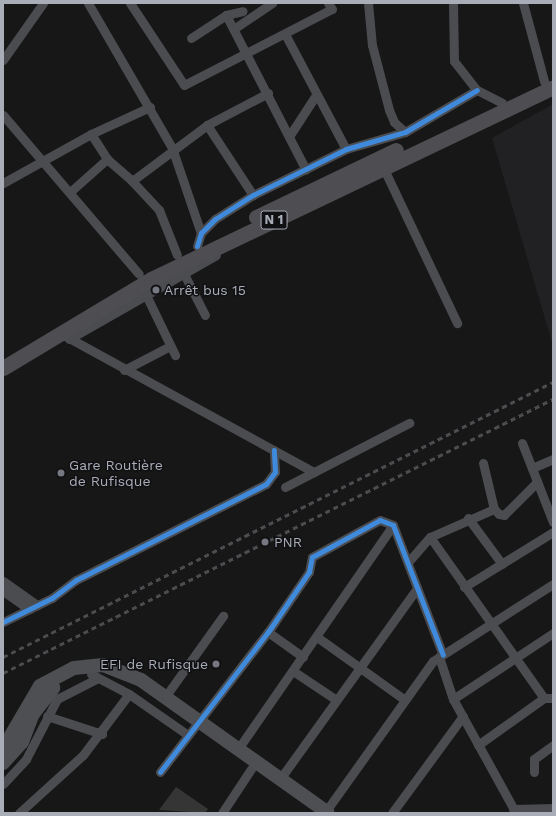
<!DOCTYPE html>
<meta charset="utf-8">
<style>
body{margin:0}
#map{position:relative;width:556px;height:816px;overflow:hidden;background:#171717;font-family:"Work Sans",sans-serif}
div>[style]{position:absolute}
.built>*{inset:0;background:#212123}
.building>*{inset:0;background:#353536}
.minor>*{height:9px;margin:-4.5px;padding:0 4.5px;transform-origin:4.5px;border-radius:4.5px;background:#4b4c50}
.primary>*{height:14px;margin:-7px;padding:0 7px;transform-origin:7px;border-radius:7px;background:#4d4f52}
.trunk>*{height:15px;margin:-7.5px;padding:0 7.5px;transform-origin:7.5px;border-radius:7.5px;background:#4e4e52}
.rail>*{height:2.5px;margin-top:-1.25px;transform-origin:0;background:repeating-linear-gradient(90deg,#4b4c4f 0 5px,transparent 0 9px)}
.cycleway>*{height:5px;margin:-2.5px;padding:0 2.5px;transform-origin:2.5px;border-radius:2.5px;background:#408adc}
.dots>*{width:11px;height:11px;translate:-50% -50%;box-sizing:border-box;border:2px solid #111113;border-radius:50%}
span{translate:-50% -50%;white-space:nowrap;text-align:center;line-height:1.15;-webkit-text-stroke:3px #111113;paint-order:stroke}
.shield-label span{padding:1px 3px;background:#111113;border:1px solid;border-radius:3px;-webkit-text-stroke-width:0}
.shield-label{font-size:13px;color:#a8adb8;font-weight:700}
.poi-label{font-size:14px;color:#a8adb8}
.left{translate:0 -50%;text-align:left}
.right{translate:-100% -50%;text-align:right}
.frame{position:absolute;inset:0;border:4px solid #a8adb8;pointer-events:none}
</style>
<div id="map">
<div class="built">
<div style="clip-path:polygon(553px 104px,553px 346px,492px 138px)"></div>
</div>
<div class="building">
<div style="clip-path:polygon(176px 787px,208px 809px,205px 813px,159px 810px)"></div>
</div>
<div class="minor">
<div style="left:88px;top:3px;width:168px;rotate:59.9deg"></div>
<div style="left:172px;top:148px;width:90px;rotate:71.2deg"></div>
<div style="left:130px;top:3px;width:98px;rotate:56.6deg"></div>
<div style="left:184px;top:85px;width:166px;rotate:-27.2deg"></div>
<div style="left:332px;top:9px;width:7px;rotate:-124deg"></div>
<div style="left:368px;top:3px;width:42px;rotate:84.6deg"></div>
<div style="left:372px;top:45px;width:67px;rotate:75.3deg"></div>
<div style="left:389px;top:110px;width:13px;rotate:67deg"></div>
<div style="left:394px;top:122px;width:15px;rotate:42deg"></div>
<div style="left:453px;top:3px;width:58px;rotate:89deg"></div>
<div style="left:454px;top:61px;width:37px;rotate:52deg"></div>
<div style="left:477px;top:90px;width:28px;rotate:27deg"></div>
<div style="left:523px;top:3px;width:81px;rotate:74.9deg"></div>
<div style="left:226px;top:15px;width:174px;rotate:62.7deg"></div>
<div style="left:235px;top:28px;width:45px;rotate:-34deg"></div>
<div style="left:285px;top:34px;width:130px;rotate:62.1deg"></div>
<div style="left:191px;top:38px;width:42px;rotate:-33.3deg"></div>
<div style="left:226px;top:15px;width:17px;rotate:-13deg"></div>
<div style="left:3px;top:60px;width:70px;rotate:-54.9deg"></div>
<div style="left:3px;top:115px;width:209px;rotate:49.5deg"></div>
<div style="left:207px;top:125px;width:84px;rotate:56.7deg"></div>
<div style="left:91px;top:134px;width:30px;rotate:57deg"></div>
<div style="left:290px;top:135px;width:48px;rotate:-57deg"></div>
<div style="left:383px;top:167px;width:173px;rotate:64.6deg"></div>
<div style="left:132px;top:181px;width:40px;rotate:47deg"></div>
<div style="left:159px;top:210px;width:48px;rotate:68.2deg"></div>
<div style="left:3px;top:183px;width:101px;rotate:-29.1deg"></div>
<div style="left:91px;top:134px;width:65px;rotate:-24.6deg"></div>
<div style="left:70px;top:192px;width:50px;rotate:-41.7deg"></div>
<div style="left:107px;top:159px;width:33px;rotate:41deg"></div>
<div style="left:132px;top:181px;width:94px;rotate:-36.7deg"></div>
<div style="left:207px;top:125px;width:69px;rotate:-27.7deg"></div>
<div style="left:197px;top:246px;width:14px;rotate:-73deg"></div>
<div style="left:201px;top:233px;width:20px;rotate:-45deg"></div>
<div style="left:215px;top:219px;width:45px;rotate:-32.3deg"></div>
<div style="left:253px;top:195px;width:104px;rotate:-26.3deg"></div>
<div style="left:346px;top:149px;width:61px;rotate:-16.1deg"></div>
<div style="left:405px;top:132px;width:83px;rotate:-30.3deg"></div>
<div style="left:184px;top:274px;width:46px;rotate:62.9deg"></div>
<div style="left:146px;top:295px;width:67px;rotate:64.2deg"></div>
<div style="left:58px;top:332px;width:292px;rotate:28.7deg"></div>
<div style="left:69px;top:339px;width:169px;rotate:-29.7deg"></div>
<div style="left:124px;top:370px;width:52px;rotate:-27.6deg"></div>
<div style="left:522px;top:443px;width:85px;rotate:68.6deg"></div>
<div style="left:483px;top:463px;width:47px;rotate:76.6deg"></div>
<div style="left:494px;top:509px;width:7px;rotate:45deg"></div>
<div style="left:499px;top:514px;width:5px;rotate:11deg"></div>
<div style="left:504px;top:515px;width:47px;rotate:-45deg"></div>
<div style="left:532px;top:468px;width:23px;rotate:-23deg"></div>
<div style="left:285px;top:487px;width:140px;rotate:-27.3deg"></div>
<div style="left:468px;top:518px;width:57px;rotate:53.5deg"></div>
<div style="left:430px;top:537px;width:197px;rotate:54.7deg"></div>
<div style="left:409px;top:561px;width:32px;rotate:-49deg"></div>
<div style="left:430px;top:537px;width:70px;rotate:-23.6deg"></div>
<div style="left:3px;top:581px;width:42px;rotate:35.2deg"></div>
<div style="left:464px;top:587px;width:105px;rotate:-31.7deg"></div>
<div style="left:3px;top:591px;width:32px;rotate:35deg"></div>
<div style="left:3px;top:622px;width:55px;rotate:-26.1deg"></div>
<div style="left:52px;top:598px;width:30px;rotate:-37deg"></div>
<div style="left:76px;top:580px;width:213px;rotate:-26.8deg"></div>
<div style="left:266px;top:484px;width:15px;rotate:-53deg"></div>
<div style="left:275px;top:472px;width:22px;rotate:-93deg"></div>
<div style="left:268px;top:632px;width:43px;rotate:35.5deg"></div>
<div style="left:317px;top:637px;width:108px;rotate:35.6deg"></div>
<div style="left:439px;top:657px;width:44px;rotate:71.6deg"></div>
<div style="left:453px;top:699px;width:130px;rotate:61.1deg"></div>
<div style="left:293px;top:671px;width:50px;rotate:33.7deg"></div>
<div style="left:91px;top:674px;width:43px;rotate:27.8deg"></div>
<div style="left:129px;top:694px;width:72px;rotate:34.8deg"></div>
<div style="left:165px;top:697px;width:100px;rotate:-54.4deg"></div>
<div style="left:453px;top:699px;width:120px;rotate:-33.4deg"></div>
<div style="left:47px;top:716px;width:58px;rotate:18.1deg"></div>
<div style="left:478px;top:745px;width:81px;rotate:-35.5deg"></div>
<div style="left:544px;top:698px;width:9px"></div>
<div style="left:238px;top:749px;width:272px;rotate:-55.3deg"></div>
<div style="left:160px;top:772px;width:177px;rotate:-52.4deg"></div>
<div style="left:268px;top:632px;width:73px;rotate:-55.7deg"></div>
<div style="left:309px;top:572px;width:15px;rotate:-79deg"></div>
<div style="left:312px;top:557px;width:77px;rotate:-28.6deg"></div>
<div style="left:380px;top:520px;width:14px;rotate:21deg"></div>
<div style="left:393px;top:525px;width:139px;rotate:69deg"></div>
<div style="left:534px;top:772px;width:13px;rotate:-90deg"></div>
<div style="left:534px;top:759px;width:24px;rotate:-36deg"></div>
<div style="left:280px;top:779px;width:235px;rotate:-54.3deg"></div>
<div style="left:3px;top:784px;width:34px;rotate:-47deg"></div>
<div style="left:26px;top:759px;width:68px;rotate:-62.7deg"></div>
<div style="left:57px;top:699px;width:44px;rotate:-27.1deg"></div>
<div style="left:513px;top:809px;width:40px;rotate:-1.4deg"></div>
<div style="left:326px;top:811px;width:184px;rotate:-54.5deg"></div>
<div style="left:433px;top:661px;width:143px;rotate:-32.7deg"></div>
<div style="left:19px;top:813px;width:86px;rotate:-42.2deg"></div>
<div style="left:83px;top:755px;width:76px;rotate:-53deg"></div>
<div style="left:222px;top:813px;width:53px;rotate:-56.6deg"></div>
<div style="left:392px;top:813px;width:120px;rotate:-53.8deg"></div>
</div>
<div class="primary">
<div style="left:3px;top:749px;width:73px;rotate:-59.6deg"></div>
<div style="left:40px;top:686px;width:38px;rotate:-28deg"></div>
<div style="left:74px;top:668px;width:29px;rotate:-6deg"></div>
<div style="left:103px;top:665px;width:41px;rotate:21.5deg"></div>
<div style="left:141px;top:680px;width:229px;rotate:35.4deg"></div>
<div style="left:3px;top:763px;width:28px;rotate:-48deg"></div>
<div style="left:22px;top:742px;width:30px;rotate:-69deg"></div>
<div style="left:33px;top:714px;width:33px;rotate:-52deg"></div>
</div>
<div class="trunk">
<div style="left:256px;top:217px;width:155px;rotate:-25.6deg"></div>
<div style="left:3px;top:368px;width:173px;rotate:-31deg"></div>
<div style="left:151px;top:279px;width:445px;rotate:-25.5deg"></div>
</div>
<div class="rail">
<div style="left:3px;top:657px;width:615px;rotate:-26.57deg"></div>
<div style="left:3px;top:673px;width:614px;rotate:-26.48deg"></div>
</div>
<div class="cycleway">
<div style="left:197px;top:246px;width:14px;rotate:-73deg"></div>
<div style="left:201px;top:233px;width:20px;rotate:-45deg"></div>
<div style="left:215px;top:219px;width:45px;rotate:-32.3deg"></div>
<div style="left:253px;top:195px;width:104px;rotate:-26.3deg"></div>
<div style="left:346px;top:149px;width:61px;rotate:-16.1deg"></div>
<div style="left:405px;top:132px;width:83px;rotate:-30.3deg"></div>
<div style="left:3px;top:622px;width:55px;rotate:-26.1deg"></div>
<div style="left:52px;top:598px;width:30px;rotate:-37deg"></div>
<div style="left:76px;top:580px;width:213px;rotate:-26.8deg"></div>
<div style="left:266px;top:484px;width:15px;rotate:-53deg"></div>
<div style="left:275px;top:472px;width:22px;rotate:-93deg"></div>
<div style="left:160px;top:772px;width:177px;rotate:-52.4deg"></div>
<div style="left:268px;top:632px;width:73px;rotate:-55.7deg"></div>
<div style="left:309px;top:572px;width:15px;rotate:-79deg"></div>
<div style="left:312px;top:557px;width:77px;rotate:-28.6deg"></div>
<div style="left:380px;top:520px;width:14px;rotate:21deg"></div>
<div style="left:393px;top:525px;width:139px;rotate:69deg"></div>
</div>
<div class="dots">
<div style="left:156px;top:290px;background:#757880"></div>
<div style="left:61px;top:473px;background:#757880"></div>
<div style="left:265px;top:542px;background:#757880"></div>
<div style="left:216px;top:664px;background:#757880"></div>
</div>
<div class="shield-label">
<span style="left:274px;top:220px">N 1</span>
</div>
<div class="poi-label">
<span class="left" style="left:164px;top:290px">Arrêt bus 15</span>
<span class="left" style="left:69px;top:473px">Gare Routière<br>de Rufisque</span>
<span class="left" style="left:274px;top:542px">PNR</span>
<span class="right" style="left:208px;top:664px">EFI de Rufisque</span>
</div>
<div class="frame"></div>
</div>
